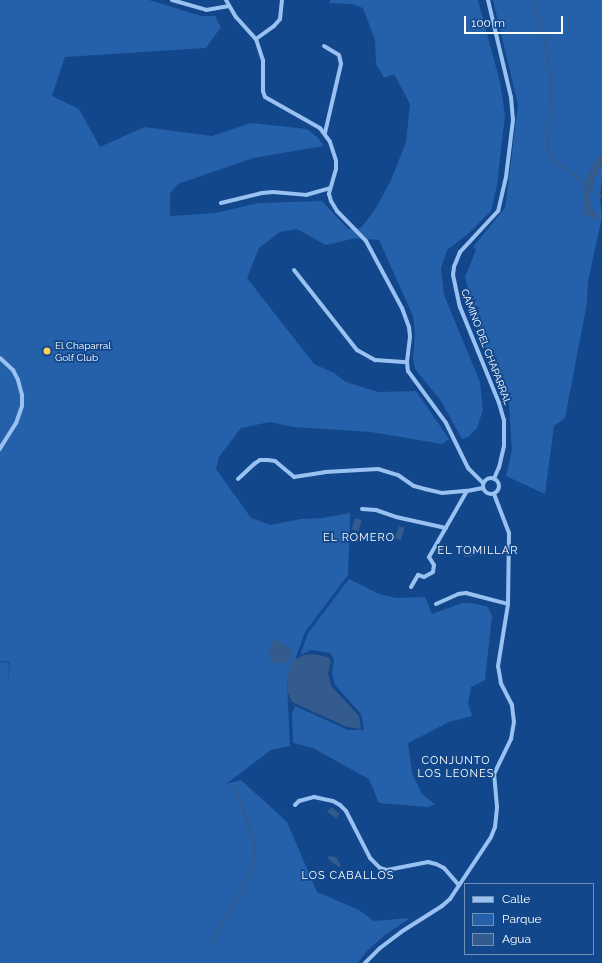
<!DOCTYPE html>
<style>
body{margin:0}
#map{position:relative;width:602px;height:963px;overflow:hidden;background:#12478b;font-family:Raleway,sans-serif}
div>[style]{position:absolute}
.green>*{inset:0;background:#2461aa}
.water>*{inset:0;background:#335b8d;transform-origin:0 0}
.stream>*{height:2px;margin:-1px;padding:0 1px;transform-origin:1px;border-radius:1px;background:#335b8d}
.street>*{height:4px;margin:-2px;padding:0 2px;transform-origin:2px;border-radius:2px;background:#99c1f1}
.street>.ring{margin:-2px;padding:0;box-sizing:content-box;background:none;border:4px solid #99c1f1;border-radius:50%}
.dots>*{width:11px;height:11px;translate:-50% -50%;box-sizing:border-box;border:2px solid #12478b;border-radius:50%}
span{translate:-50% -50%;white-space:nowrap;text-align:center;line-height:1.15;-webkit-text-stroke:3.5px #12478b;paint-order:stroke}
.poi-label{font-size:10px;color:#fff}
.left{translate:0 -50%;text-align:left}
.street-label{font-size:10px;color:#fff}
.neighbourhood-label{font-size:11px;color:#fff;letter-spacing:1px}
.legend{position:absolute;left:464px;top:883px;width:130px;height:72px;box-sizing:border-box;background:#12478b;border:1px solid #7191b9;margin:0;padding:5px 7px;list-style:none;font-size:12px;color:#fff}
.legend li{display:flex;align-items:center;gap:8px;height:20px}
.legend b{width:20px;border:1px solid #7191b9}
.scale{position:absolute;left:464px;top:16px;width:99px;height:18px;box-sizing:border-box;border:2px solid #fff;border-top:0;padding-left:5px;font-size:12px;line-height:14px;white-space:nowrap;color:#fff;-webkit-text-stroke:3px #12478b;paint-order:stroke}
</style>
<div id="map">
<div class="green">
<div style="clip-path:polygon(0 0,149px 0,201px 16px,215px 16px,221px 27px,206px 48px,65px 57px,52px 96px,79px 109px,100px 147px,144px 127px,212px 136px,251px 123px,307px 129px,317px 137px,324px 146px,253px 158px,178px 184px,170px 193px,170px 216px,215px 213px,258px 203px,322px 201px,348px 229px,361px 228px,376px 208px,391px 180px,406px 142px,410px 104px,394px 74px,384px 78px,376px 64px,375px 40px,363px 8px,352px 4px,330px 3px,330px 0,478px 0,500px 82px,505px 115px,497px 185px,491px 211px,468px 234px,447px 250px,441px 268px,444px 295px,480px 382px,483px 410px,477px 428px,468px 437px,462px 439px,441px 401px,415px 369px,413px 359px,415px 333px,413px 316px,379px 240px,356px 238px,326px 245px,297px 229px,280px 232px,259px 248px,247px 278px,314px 364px,334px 373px,346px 382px,378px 392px,416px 391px,449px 439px,442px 444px,371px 432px,293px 427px,270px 422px,241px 428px,219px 457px,216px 469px,251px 518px,270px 525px,301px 519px,322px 518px,350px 513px,348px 575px,305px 632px,287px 683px,290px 746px,271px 750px,226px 784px,241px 780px,287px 822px,317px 892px,359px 910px,374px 921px,410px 918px,385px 935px,366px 952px,358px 963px,0 963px,0 662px,9px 663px,8px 684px,10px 662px,0 661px)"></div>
<div style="clip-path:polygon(493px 0,602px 0,602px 179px,600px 198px,602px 217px,588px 281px,587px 303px,565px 418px,554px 426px,545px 494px,506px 476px,512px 450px,509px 404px,489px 363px,465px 277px,476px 250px,473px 247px,505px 208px,518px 105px)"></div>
<div style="clip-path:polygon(349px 579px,379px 594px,396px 598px,425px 597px,432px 614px,462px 603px,472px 603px,488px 607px,492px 616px,485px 680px,471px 687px,468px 703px,472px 716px,449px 722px,408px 743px,412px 773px,422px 794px,435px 804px,428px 807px,379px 803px,369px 779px,313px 748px,293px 743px,292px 714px,295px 706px,348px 730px,364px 730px,361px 714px,335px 685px,332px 673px,334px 660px,330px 653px,311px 650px,300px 655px,308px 633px)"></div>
</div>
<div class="water">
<div style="clip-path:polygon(598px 156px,602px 157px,602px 164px,594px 181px,590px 195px,591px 208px,597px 213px,596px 219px,587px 216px,584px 212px,583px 192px,587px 175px)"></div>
<div style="left:355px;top:518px;width:7px;height:12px;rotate:16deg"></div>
<div style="left:399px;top:526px;width:6px;height:13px;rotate:18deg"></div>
<div style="clip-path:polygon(471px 549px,475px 551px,475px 556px,464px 557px,464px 553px)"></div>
<div style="clip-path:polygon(275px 639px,291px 649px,291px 658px,284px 663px,277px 664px,272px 662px,269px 657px,271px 644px)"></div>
<div style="clip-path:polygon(313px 654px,328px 657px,331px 661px,328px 674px,332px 687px,359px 716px,361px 729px,347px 727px,292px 702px,287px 691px,289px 666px,292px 661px,304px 655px)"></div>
<div style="left:331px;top:807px;width:11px;height:6px;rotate:38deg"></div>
<div style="clip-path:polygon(329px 856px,336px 857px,341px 866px,339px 867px,328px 859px)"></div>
</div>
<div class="stream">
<div style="left:532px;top:0;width:43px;rotate:72.4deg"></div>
<div style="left:545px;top:41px;width:40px;rotate:81.5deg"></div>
<div style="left:551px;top:81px;width:75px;rotate:92.3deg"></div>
<div style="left:548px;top:156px;width:46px;rotate:37.1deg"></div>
<div style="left:590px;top:188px;width:15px;rotate:37deg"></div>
<div style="left:210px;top:946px;width:42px;rotate:-61.6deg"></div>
<div style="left:230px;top:909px;width:45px;rotate:-59.5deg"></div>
<div style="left:253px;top:870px;width:28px;rotate:-86deg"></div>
<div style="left:255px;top:842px;width:58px;rotate:-110.3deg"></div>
</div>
<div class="street">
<div style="left:172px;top:0;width:35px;rotate:16deg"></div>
<div style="left:206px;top:10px;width:22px;rotate:-10deg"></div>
<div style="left:226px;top:0;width:20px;rotate:60deg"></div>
<div style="left:236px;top:17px;width:30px;rotate:48deg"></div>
<div style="left:256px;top:39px;width:22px;rotate:72deg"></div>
<div style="left:263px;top:60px;width:31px;rotate:90deg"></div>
<div style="left:263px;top:91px;width:6px;rotate:72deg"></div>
<div style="left:265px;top:97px;width:63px;rotate:29.4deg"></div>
<div style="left:320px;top:128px;width:17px;rotate:54deg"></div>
<div style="left:330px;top:142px;width:20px;rotate:72deg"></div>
<div style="left:336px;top:161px;width:8px;rotate:90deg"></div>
<div style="left:336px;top:169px;width:26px;rotate:106deg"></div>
<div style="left:329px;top:194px;width:7px;rotate:74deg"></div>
<div style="left:331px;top:201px;width:12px;rotate:59deg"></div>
<div style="left:337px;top:211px;width:42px;rotate:46deg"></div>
<div style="left:366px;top:241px;width:76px;rotate:61.8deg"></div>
<div style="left:402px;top:308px;width:20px;rotate:70deg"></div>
<div style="left:409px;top:327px;width:10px;rotate:84deg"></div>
<div style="left:410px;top:337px;width:25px;rotate:97deg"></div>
<div style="left:407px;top:362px;width:9px;rotate:84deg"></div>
<div style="left:408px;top:371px;width:64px;rotate:53.8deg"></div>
<div style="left:446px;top:423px;width:50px;rotate:63.9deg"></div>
<div style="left:468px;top:468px;width:21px;rotate:45deg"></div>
<div style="left:488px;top:0;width:100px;rotate:76.7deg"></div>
<div style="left:511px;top:97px;width:23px;rotate:85deg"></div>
<div style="left:513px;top:120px;width:57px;rotate:97deg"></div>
<div style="left:506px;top:177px;width:35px;rotate:103deg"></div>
<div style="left:498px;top:211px;width:56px;rotate:132.8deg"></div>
<div style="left:460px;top:252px;width:16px;rotate:112deg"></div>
<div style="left:454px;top:267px;width:8px;rotate:97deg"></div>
<div style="left:453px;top:275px;width:33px;rotate:78deg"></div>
<div style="left:460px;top:307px;width:104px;rotate:67.9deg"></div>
<div style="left:499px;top:403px;width:18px;rotate:74deg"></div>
<div style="left:504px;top:420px;width:26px;rotate:90deg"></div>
<div style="left:504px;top:446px;width:22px;rotate:103deg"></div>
<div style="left:499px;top:467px;width:13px;rotate:113deg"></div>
<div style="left:256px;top:39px;width:22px;rotate:-36deg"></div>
<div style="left:274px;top:26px;width:9px;rotate:-49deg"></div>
<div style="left:280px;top:19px;width:19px;rotate:-84deg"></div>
<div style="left:324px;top:46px;width:17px;rotate:31deg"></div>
<div style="left:339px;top:55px;width:9px;rotate:77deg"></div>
<div style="left:341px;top:64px;width:71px;rotate:103.1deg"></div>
<div style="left:221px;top:203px;width:42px;rotate:-13.7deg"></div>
<div style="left:262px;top:193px;width:11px;rotate:-5deg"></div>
<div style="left:273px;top:192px;width:33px;rotate:5deg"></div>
<div style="left:306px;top:195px;width:25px;rotate:-16deg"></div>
<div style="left:294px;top:270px;width:102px;rotate:51.8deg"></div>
<div style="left:357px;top:350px;width:21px;rotate:29deg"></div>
<div style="left:375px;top:360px;width:32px;rotate:4deg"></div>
<div style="left:0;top:358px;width:18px;rotate:43deg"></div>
<div style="left:13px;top:370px;width:11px;rotate:63deg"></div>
<div style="left:18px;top:380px;width:16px;rotate:75deg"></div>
<div style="left:22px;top:395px;width:11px;rotate:90deg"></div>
<div style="left:22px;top:406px;width:18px;rotate:109deg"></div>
<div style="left:16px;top:423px;width:31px;rotate:122deg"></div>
<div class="ring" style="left:483px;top:478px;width:12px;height:12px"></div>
<div style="left:238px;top:479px;width:22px;rotate:-43deg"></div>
<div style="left:254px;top:464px;width:7px;rotate:-34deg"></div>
<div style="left:260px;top:460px;width:8px"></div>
<div style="left:268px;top:460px;width:7px;rotate:8deg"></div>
<div style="left:275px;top:461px;width:25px;rotate:40deg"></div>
<div style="left:294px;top:477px;width:31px;rotate:-9deg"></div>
<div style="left:325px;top:472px;width:53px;rotate:-3.2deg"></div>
<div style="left:378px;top:469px;width:21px;rotate:17deg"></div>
<div style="left:398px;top:475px;width:19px;rotate:35deg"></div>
<div style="left:414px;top:486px;width:11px;rotate:15deg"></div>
<div style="left:425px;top:489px;width:17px;rotate:13deg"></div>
<div style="left:442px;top:493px;width:25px;rotate:-5deg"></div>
<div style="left:362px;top:509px;width:14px;rotate:4deg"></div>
<div style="left:376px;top:510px;width:21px;rotate:19deg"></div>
<div style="left:396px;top:517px;width:51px;rotate:12.4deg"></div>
<div style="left:411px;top:587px;width:14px;rotate:-60deg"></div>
<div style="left:418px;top:575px;width:6px;rotate:18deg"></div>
<div style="left:424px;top:577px;width:10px;rotate:-29deg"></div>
<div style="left:433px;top:572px;width:7px;rotate:-82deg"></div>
<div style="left:434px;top:565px;width:9px;rotate:-122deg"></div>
<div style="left:429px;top:557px;width:76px;rotate:-60.1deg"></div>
<div style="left:467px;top:491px;width:16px;rotate:-11deg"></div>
<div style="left:436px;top:604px;width:24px;rotate:-24deg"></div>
<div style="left:458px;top:594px;width:8px;rotate:-7deg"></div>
<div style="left:466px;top:593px;width:43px;rotate:14.7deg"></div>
<div style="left:295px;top:805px;width:6px;rotate:-45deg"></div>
<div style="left:299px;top:801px;width:16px;rotate:-15deg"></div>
<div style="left:314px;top:797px;width:19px;rotate:12deg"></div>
<div style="left:333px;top:801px;width:8px;rotate:30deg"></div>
<div style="left:340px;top:805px;width:8px;rotate:45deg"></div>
<div style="left:346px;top:811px;width:53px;rotate:62.9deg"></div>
<div style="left:370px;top:858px;width:14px;rotate:45deg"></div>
<div style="left:380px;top:868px;width:7px;rotate:16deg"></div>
<div style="left:387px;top:870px;width:42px;rotate:-11deg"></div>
<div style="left:428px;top:862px;width:8px;rotate:14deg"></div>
<div style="left:436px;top:864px;width:9px;rotate:27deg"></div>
<div style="left:444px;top:868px;width:23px;rotate:49deg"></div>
<div style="left:365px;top:963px;width:21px;rotate:-45deg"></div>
<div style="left:380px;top:948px;width:26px;rotate:-37deg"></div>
<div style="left:401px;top:932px;width:49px;rotate:-32.4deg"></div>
<div style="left:442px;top:906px;width:11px;rotate:-41deg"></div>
<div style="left:450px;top:899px;width:74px;rotate:-56.5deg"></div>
<div style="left:491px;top:837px;width:11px;rotate:-68deg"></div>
<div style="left:495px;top:827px;width:20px;rotate:-84deg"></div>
<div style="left:497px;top:807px;width:33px;rotate:-95deg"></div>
<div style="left:494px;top:774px;width:39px;rotate:-64deg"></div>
<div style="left:511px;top:739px;width:17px;rotate:-80deg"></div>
<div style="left:514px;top:722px;width:17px;rotate:-97deg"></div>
<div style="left:512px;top:705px;width:25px;rotate:-117deg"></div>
<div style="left:501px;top:683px;width:17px;rotate:-100deg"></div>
<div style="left:498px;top:666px;width:63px;rotate:-80.8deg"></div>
<div style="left:508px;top:604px;width:71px;rotate:-89.2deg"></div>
<div style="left:509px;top:533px;width:42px;rotate:-111deg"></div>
</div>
<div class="dots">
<div style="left:47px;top:351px;background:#ffcf59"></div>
</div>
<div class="poi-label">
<span class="left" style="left:55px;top:351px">El Chaparral<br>Golf Club</span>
</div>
<div class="street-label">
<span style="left:486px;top:347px;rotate:69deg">CAMINO DEL CHAPARRAL</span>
</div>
<div class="neighbourhood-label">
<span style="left:359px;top:538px">EL ROMERO</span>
<span style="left:478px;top:551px">EL TOMILLAR</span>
<span style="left:456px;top:768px">CONJUNTO<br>LOS LEONES</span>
<span style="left:348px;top:876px">LOS CABALLOS</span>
</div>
<ul class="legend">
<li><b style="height:5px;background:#99c1f1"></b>Calle</li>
<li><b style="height:11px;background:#2461aa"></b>Parque</li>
<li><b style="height:11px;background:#335b8d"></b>Agua</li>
</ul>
<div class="scale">100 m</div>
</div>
